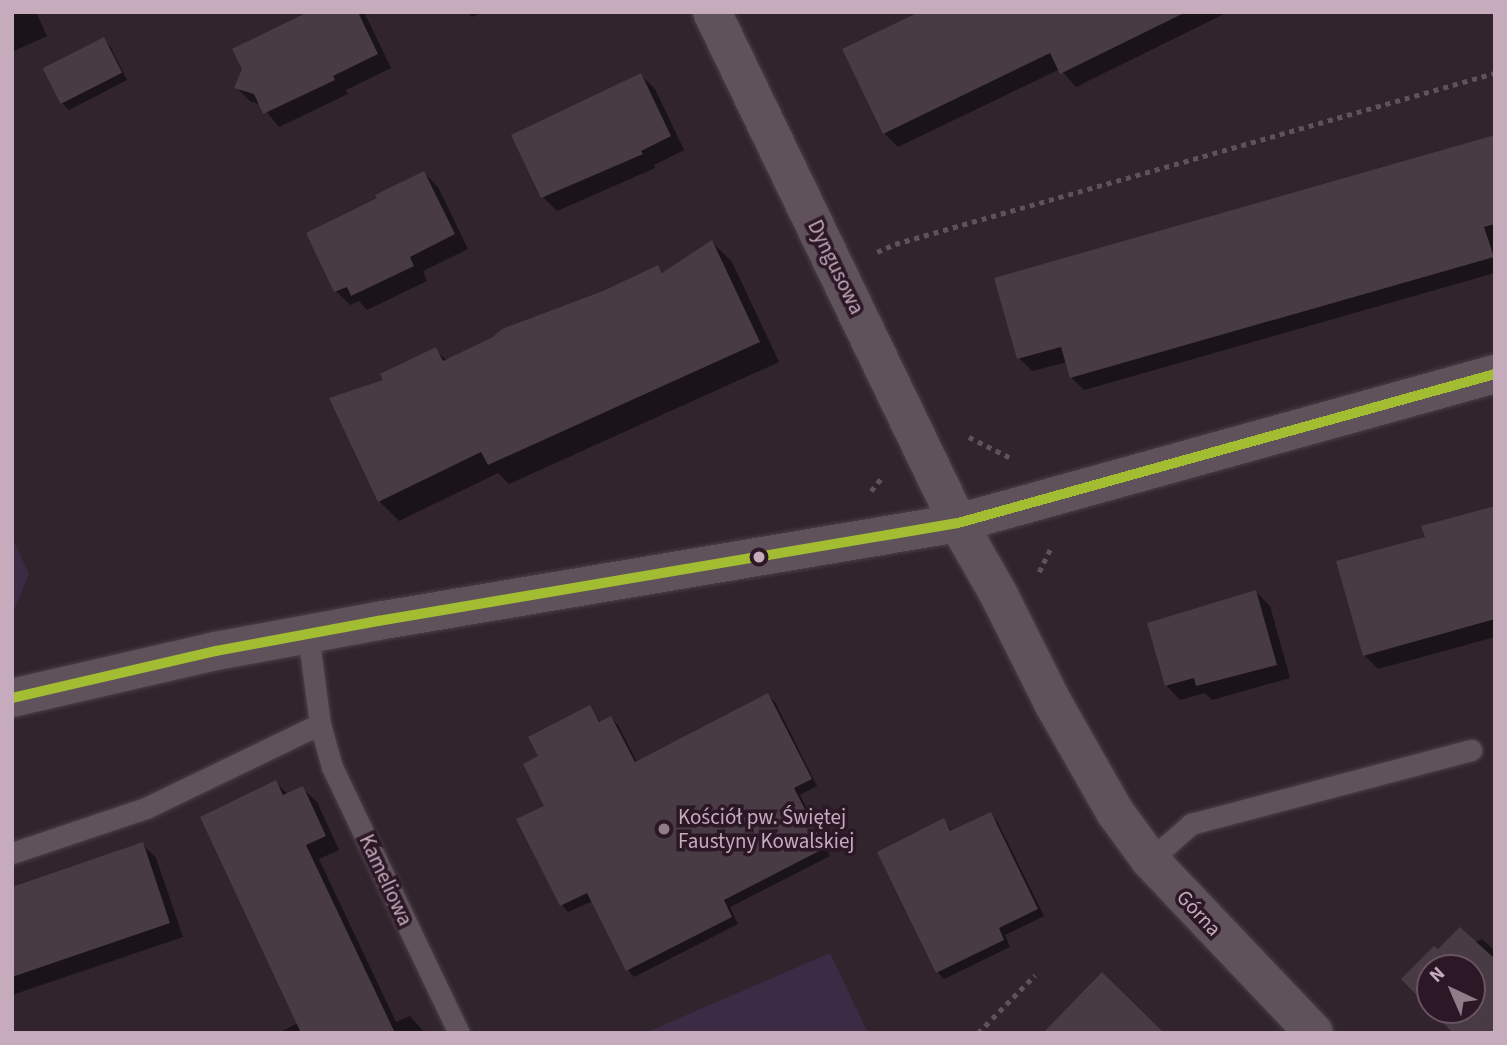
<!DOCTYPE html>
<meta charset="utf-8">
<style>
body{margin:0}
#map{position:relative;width:1507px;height:1045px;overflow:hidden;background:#31242d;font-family:"Source Sans 3",sans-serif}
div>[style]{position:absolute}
.green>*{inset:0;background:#3b2b45}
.shadow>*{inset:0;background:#0007}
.building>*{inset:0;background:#483b44;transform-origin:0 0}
.path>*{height:4.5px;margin-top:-2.25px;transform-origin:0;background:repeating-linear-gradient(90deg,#5f525b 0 5px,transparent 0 10px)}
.roads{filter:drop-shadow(0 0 2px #4b4047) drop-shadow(0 0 2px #4b4047)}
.service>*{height:21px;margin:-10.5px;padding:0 10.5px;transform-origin:10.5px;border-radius:10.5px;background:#60525b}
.minor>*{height:38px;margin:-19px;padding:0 19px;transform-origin:19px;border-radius:19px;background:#60525b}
.bus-1>*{height:10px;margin:-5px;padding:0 5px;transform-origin:5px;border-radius:5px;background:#a2bd31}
.dots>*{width:19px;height:19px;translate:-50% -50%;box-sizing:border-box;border:4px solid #2b1725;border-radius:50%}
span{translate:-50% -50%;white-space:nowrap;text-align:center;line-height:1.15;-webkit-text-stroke:7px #2b1725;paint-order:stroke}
.street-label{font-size:21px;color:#c5abbc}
.poi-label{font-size:21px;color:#c5abbc}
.left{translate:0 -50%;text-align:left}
.frame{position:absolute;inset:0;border:14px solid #c5abbc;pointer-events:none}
.north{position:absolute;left:1416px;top:954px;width:70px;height:70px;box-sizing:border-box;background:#2b1725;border:2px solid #695261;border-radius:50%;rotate:316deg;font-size:19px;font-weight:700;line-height:28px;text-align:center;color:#c5abbc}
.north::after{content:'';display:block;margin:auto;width:24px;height:32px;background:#917c8a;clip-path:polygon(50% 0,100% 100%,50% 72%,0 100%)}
</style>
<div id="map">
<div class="green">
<div style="clip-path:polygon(12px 537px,29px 574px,12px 615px)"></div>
<div style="clip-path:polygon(830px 953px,868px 1033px,645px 1033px)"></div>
</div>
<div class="shadow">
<div style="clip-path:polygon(12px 12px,36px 12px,47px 36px,12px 52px)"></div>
<div style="clip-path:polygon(318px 12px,364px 12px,391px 68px,346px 90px,348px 94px,279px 127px,261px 105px,250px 101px,236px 87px)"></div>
<div style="clip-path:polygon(468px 12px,481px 12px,472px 17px)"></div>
<div style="clip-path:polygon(930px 12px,1228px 12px,1076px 87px,1060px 69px,898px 147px,884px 133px)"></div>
<div style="clip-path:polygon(103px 39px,110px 46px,127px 80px,69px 110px,62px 103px)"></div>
<div style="clip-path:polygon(641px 75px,655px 89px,684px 150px,654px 165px,655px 168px,557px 211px,543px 197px)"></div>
<div style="clip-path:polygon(1495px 137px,1495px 273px,1084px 390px,1071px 377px,1067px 362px,1032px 371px,1019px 358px)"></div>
<div style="clip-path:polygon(424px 173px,438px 187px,468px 249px,423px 271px,427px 281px,367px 310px,359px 301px,350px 305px,336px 291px,308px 234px,380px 199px)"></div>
<div style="clip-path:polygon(712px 242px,732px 262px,779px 362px,509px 484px,498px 473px,399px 521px,379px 501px,386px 381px,435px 349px,447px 361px,658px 267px,664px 274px)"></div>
<div style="clip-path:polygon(1495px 511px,1495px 637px,1378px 669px,1364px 655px,1427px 539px)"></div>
<div style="clip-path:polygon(1256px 592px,1270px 606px,1290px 678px,1212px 700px,1205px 693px,1180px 700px,1166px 685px)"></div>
<div style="clip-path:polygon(768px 696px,775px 702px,817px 786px,800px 795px,830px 856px,730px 907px,738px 924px,634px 977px,628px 970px,593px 901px,568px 912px,562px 905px,519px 820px,546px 806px,540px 757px,590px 708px,601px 723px,611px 718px,618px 725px,637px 762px)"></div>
<div style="clip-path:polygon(276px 782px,288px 795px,302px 788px,317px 802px,339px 850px,319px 859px,396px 1022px,410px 1016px,425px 1033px,278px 1033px,298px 1023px)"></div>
<div style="clip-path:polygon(990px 814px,997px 821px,1044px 916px,1005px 935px,1010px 947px,944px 979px,937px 972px,879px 852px,944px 821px,953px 832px)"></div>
<div style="clip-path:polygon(142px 844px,156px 858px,183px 937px,12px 995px,12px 889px)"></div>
<div style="clip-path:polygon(1482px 939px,1495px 951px,1495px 1033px,1433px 1010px,1472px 1010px,1472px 968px,1430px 968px,1430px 1007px,1404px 979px)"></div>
</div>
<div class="building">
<div style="clip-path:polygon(308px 12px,358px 12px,378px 54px,333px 76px,335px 80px,263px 114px,254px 94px,234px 88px,242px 69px,232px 49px)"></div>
<div style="clip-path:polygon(919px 12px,1186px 12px,1060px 74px,1050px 53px,883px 134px,842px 49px)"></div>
<div style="left:104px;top:37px;width:40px;height:69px;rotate:63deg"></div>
<div style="clip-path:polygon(641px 73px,671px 136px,641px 151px,643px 154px,541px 198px,511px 135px)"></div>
<div style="clip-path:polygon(1495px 135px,1495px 224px,1484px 227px,1494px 257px,1070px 378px,1061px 347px,1017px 359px,994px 278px)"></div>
<div style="clip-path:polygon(424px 171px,455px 234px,410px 257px,414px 266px,351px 296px,347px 287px,334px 292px,306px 233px,377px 198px,375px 195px)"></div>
<div style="clip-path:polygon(712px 240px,760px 342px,488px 465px,481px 452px,378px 502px,329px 398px,383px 380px,380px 374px,436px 347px,443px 361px,493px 337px,502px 329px,603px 291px,658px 265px,662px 273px)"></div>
<div style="clip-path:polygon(1495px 506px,1495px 619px,1363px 656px,1336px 561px,1425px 537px,1421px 526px)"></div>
<div style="clip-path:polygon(1256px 590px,1277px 665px,1196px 686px,1194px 678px,1165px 686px,1147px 623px)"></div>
<div style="clip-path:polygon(768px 693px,812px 779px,794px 788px,825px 848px,724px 900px,732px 917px,626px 971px,587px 893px,560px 906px,516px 819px,544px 806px,523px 764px,538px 756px,528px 737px,590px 705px,599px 722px,611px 716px,635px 762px)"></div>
<div style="clip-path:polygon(276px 780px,283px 795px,303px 786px,326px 836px,306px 845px,395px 1033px,301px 1033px,272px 971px,200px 817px)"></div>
<div style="clip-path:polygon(991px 812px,1038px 909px,999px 928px,1004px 940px,936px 973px,877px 852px,944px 818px,950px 831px)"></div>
<div style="clip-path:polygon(143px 842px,170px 923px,12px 977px,12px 887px)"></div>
<div style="clip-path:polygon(1460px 927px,1495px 959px,1495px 1033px,1453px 1033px,1431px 1010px,1472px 1010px,1472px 968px,1430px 968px,1430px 1009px,1401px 979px,1434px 946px,1438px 949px)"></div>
<div style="clip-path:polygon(1102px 972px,1164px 1033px,1043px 1033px)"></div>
</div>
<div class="path">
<div style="left:877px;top:252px;width:20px;rotate:-24deg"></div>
<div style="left:895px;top:244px;width:624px;rotate:-15.91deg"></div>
<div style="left:969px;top:437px;width:47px;rotate:26.6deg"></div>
<div style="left:871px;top:491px;width:19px;rotate:-51deg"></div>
<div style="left:1039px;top:572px;width:30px;rotate:-64deg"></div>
<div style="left:978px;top:1033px;width:81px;rotate:-45.5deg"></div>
</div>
<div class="roads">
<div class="service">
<div style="left:320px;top:724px;width:45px;rotate:74.4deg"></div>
<div style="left:332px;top:767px;width:295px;rotate:64.5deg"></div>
<div style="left:12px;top:853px;width:141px;rotate:-18.6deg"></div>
<div style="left:146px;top:808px;width:193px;rotate:-25.8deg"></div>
<div style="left:320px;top:724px;width:91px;rotate:-97.6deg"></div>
<div style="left:1150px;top:860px;width:55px;rotate:-41.3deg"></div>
<div style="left:1191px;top:824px;width:290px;rotate:-14.8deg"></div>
</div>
<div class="minor">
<div style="left:712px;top:12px;width:567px;rotate:64.29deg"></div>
<div style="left:958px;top:523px;width:83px;rotate:60.3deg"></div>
<div style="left:999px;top:595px;width:121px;rotate:63.4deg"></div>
<div style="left:1053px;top:703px;width:125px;rotate:60.4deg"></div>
<div style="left:1115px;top:812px;width:59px;rotate:53.9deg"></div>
<div style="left:1150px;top:860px;width:238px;rotate:46.5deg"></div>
<div style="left:12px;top:698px;width:209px;rotate:-13deg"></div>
<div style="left:216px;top:651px;width:165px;rotate:-10.5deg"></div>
<div style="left:378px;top:621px;width:588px;rotate:-9.59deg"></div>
<div style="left:958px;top:523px;width:557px;rotate:-15.51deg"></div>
</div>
</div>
<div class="bus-1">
<div style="left:12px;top:698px;width:209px;rotate:-13deg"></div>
<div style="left:216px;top:651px;width:165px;rotate:-10.5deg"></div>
<div style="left:378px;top:621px;width:588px;rotate:-9.59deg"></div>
<div style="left:958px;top:523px;width:557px;rotate:-15.51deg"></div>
</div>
<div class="dots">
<div style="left:759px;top:557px;background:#c5abbc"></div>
<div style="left:664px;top:829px;background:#917c8a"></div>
</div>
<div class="street-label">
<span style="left:836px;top:267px;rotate:64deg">Dyngusowa</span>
<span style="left:386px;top:880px;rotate:65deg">Kameliowa</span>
<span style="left:1199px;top:913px;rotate:47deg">Górna</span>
</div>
<div class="poi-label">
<span class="left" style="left:678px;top:829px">Kościół pw. Świętej<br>Faustyny Kowalskiej</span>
</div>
<div class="frame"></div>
<div class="north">N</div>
</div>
